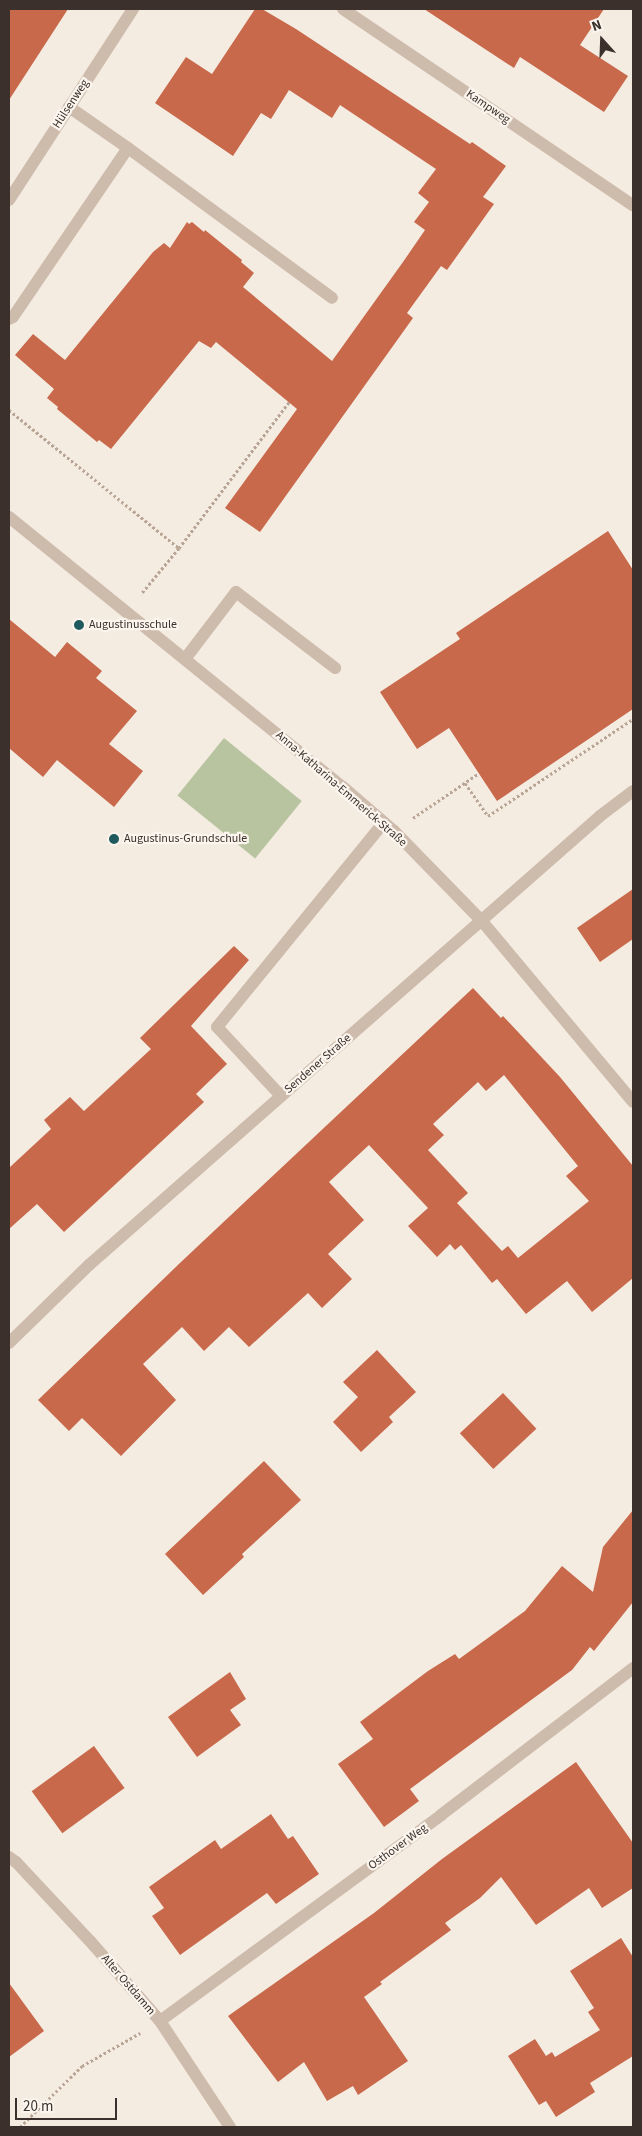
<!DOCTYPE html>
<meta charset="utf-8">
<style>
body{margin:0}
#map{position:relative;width:642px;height:2136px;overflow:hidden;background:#f4ebe1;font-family:"Source Sans 3",sans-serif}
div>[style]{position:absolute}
.green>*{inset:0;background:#b8c4a0;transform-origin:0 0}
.building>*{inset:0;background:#c8694b;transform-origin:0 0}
.path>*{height:3px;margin-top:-1.5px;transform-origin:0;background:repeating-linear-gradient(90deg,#b9a596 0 2.5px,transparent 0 5px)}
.service>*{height:12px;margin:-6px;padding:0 6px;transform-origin:6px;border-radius:6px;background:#cdbbac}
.minor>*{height:12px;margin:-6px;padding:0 6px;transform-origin:6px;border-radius:6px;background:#cdbbac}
.dots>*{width:14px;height:14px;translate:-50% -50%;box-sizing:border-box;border:2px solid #fbf5ee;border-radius:50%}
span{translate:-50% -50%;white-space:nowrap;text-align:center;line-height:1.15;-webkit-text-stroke:4.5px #fbf5ee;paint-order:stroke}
.street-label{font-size:12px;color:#3b302b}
.poi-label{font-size:12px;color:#3b302b}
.left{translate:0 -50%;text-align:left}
.frame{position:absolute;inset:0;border:10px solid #3b302b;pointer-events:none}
.north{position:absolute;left:577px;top:15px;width:50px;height:50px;-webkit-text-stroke:4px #fbf5ee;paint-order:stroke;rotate:340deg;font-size:14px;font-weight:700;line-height:20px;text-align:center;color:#3b302b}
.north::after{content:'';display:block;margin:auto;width:18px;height:22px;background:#3b302b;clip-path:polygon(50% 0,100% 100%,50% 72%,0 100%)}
.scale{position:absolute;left:15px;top:2098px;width:102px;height:22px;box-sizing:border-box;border:2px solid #3b302b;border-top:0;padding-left:6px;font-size:15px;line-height:18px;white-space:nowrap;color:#3b302b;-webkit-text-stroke:4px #fbf5ee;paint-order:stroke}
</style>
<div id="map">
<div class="green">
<div style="left:224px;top:738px;width:100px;height:74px;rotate:39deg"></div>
</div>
<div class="building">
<div style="clip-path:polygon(9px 9px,68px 9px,9px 100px)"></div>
<div style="clip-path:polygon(255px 9px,262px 9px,296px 29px,470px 144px,472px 142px,506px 166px,483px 197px,494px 204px,447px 270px,441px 266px,407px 313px,413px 318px,260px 532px,225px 508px,297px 409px,216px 342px,211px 348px,199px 341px,111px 449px,99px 440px,97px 442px,57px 409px,58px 407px,47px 398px,54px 389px,15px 355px,33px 334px,65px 360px,153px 252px,164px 243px,170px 248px,187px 222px,189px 224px,192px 222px,204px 232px,205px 230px,242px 260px,241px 262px,254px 273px,243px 287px,332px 361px,403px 262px,425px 230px,414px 222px,429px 202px,418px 193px,436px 169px,340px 105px,332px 118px,289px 90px,271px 119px,261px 113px,233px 156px,155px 103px,186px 57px,212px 74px)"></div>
<div style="clip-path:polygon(424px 9px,604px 9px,580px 45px,628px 76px,604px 112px,520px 57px,514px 68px)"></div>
<div style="clip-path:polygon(608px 531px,633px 570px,633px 709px,497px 801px,449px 728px,417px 749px,380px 692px,460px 639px,456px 633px)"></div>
<div style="clip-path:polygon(9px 619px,55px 657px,67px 642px,102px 671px,96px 678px,137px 711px,109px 744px,143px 771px,114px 807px,57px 760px,43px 777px,9px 748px)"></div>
<div style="clip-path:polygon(633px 889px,633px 939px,600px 962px,577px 928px)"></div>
<div style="clip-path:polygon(234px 946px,249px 960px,191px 1026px,227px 1064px,196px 1094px,204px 1102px,64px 1232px,37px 1204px,9px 1229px,9px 1168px,51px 1129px,44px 1120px,70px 1097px,84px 1111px,151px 1049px,140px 1038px)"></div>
<div style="clip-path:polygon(evenodd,473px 988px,501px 1018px,503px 1016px,560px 1077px,633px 1166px,633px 1278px,592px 1312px,567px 1281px,526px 1314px,497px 1279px,492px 1283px,461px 1245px,455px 1250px,450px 1244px,437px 1257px,408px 1226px,428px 1208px,369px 1145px,329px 1182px,364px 1220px,328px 1254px,352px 1279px,322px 1308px,308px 1293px,249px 1347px,229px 1327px,204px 1351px,182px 1327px,143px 1364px,176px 1400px,121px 1456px,82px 1418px,69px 1431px,38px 1400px,181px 1262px,473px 988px,504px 1075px,578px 1166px,566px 1176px,589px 1201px,518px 1258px,508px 1246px,502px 1251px,457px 1203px,468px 1193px,428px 1150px,444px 1135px,433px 1124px,478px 1082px,486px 1091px,504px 1075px)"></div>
<div style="clip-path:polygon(377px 1350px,416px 1392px,389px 1417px,393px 1422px,361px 1452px,333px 1422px,358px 1397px,343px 1382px)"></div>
<div style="left:503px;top:1393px;width:49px;height:59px;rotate:47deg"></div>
<div style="clip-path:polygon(264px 1461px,301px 1500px,242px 1554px,244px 1557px,203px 1595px,165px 1554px)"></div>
<div style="clip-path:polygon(633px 1510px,633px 1602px,594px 1651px,590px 1647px,572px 1670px,410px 1789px,419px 1801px,384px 1827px,338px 1764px,373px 1739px,360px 1722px,428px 1671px,455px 1654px,459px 1659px,525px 1611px,562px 1566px,593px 1592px,603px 1547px)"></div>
<div style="clip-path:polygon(230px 1672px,246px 1699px,230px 1710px,241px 1725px,197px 1757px,168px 1717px)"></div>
<div style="left:94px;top:1746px;width:52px;height:77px;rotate:54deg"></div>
<div style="clip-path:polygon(576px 1762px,633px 1843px,633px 1888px,602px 1908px,589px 1888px,536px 1925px,501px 1877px,480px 1898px,445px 1923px,451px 1930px,380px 1982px,382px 1984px,364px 1997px,408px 2061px,358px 2095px,353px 2086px,327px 2101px,304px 2062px,278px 2082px,228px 2016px,374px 1913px,442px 1859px)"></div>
<div style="clip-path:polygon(271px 1814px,288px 1839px,293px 1836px,319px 1874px,276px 1904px,267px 1893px,180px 1955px,152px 1916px,164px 1908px,149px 1887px,215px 1840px,221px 1849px)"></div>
<div style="clip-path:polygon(621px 1938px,633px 1957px,633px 2056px,590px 2083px,595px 2092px,556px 2117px,546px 2101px,539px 2105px,508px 2056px,535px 2039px,546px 2056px,552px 2052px,555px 2057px,600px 2030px,588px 2012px,594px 2008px,570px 1971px)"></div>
<div style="clip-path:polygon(9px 1983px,44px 2031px,9px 2057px)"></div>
</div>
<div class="path">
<div style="left:9px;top:410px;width:219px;rotate:39.1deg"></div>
<div style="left:179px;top:548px;width:60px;rotate:129.6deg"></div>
<div style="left:179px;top:548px;width:183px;rotate:-53deg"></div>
<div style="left:465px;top:783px;width:40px;rotate:55.1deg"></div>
<div style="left:488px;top:816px;width:174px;rotate:-33.8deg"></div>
<div style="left:413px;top:818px;width:80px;rotate:-34.3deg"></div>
<div style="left:20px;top:2127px;width:87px;rotate:-44.5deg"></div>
<div style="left:82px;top:2066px;width:67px;rotate:-29.6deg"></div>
</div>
<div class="service">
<div style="left:69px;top:107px;width:72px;rotate:34.8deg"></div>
<div style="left:128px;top:148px;width:253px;rotate:36.3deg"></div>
<div style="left:9px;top:319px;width:4px;rotate:-27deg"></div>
<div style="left:13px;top:317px;width:204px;rotate:-55.8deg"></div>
<div style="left:185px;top:659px;width:84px;rotate:-52.7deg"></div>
<div style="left:236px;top:592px;width:125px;rotate:37.5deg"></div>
<div style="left:281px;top:1096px;width:94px;rotate:-132.8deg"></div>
<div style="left:217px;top:1027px;width:264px;rotate:-50.8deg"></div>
</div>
<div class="minor">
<div style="left:343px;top:9px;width:350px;rotate:34.1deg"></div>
<div style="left:9px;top:200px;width:228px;rotate:-57deg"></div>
<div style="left:9px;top:517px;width:429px;rotate:39deg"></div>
<div style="left:343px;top:787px;width:67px;rotate:40.8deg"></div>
<div style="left:394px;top:831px;width:124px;rotate:45.7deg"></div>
<div style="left:481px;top:920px;width:237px;rotate:50.1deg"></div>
<div style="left:9px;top:1343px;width:112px;rotate:-44.3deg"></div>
<div style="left:89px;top:1265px;width:680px;rotate:-41.3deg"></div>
<div style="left:600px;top:816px;width:41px;rotate:-37.1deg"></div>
<div style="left:9px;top:1857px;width:9px;rotate:36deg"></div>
<div style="left:16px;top:1862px;width:108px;rotate:46.9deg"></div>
<div style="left:90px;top:1941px;width:106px;rotate:48.8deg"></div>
<div style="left:160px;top:2021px;width:127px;rotate:56.6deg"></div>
<div style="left:160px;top:2021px;width:348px;rotate:-36.2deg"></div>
<div style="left:441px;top:1815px;width:242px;rotate:-37.4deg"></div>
</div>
<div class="dots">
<div style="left:79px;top:625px;background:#1f5a5e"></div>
<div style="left:114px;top:839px;background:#1f5a5e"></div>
</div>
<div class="street-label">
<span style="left:71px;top:104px;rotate:-57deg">Hülsenweg</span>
<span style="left:488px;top:107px;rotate:34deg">Kampweg</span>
<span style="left:341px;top:789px;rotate:41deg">Anna-Katharina-Emmerick-Straße</span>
<span style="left:318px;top:1064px;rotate:-41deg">Sendener Straße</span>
<span style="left:398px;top:1847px;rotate:-36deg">Osthover Weg</span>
<span style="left:128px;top:1985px;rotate:49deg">Alter Ostdamm</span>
</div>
<div class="poi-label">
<span class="left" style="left:89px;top:625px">Augustinusschule</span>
<span class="left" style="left:124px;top:839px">Augustinus-Grundschule</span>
</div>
<div class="frame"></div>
<div class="north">N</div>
<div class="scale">20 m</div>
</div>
